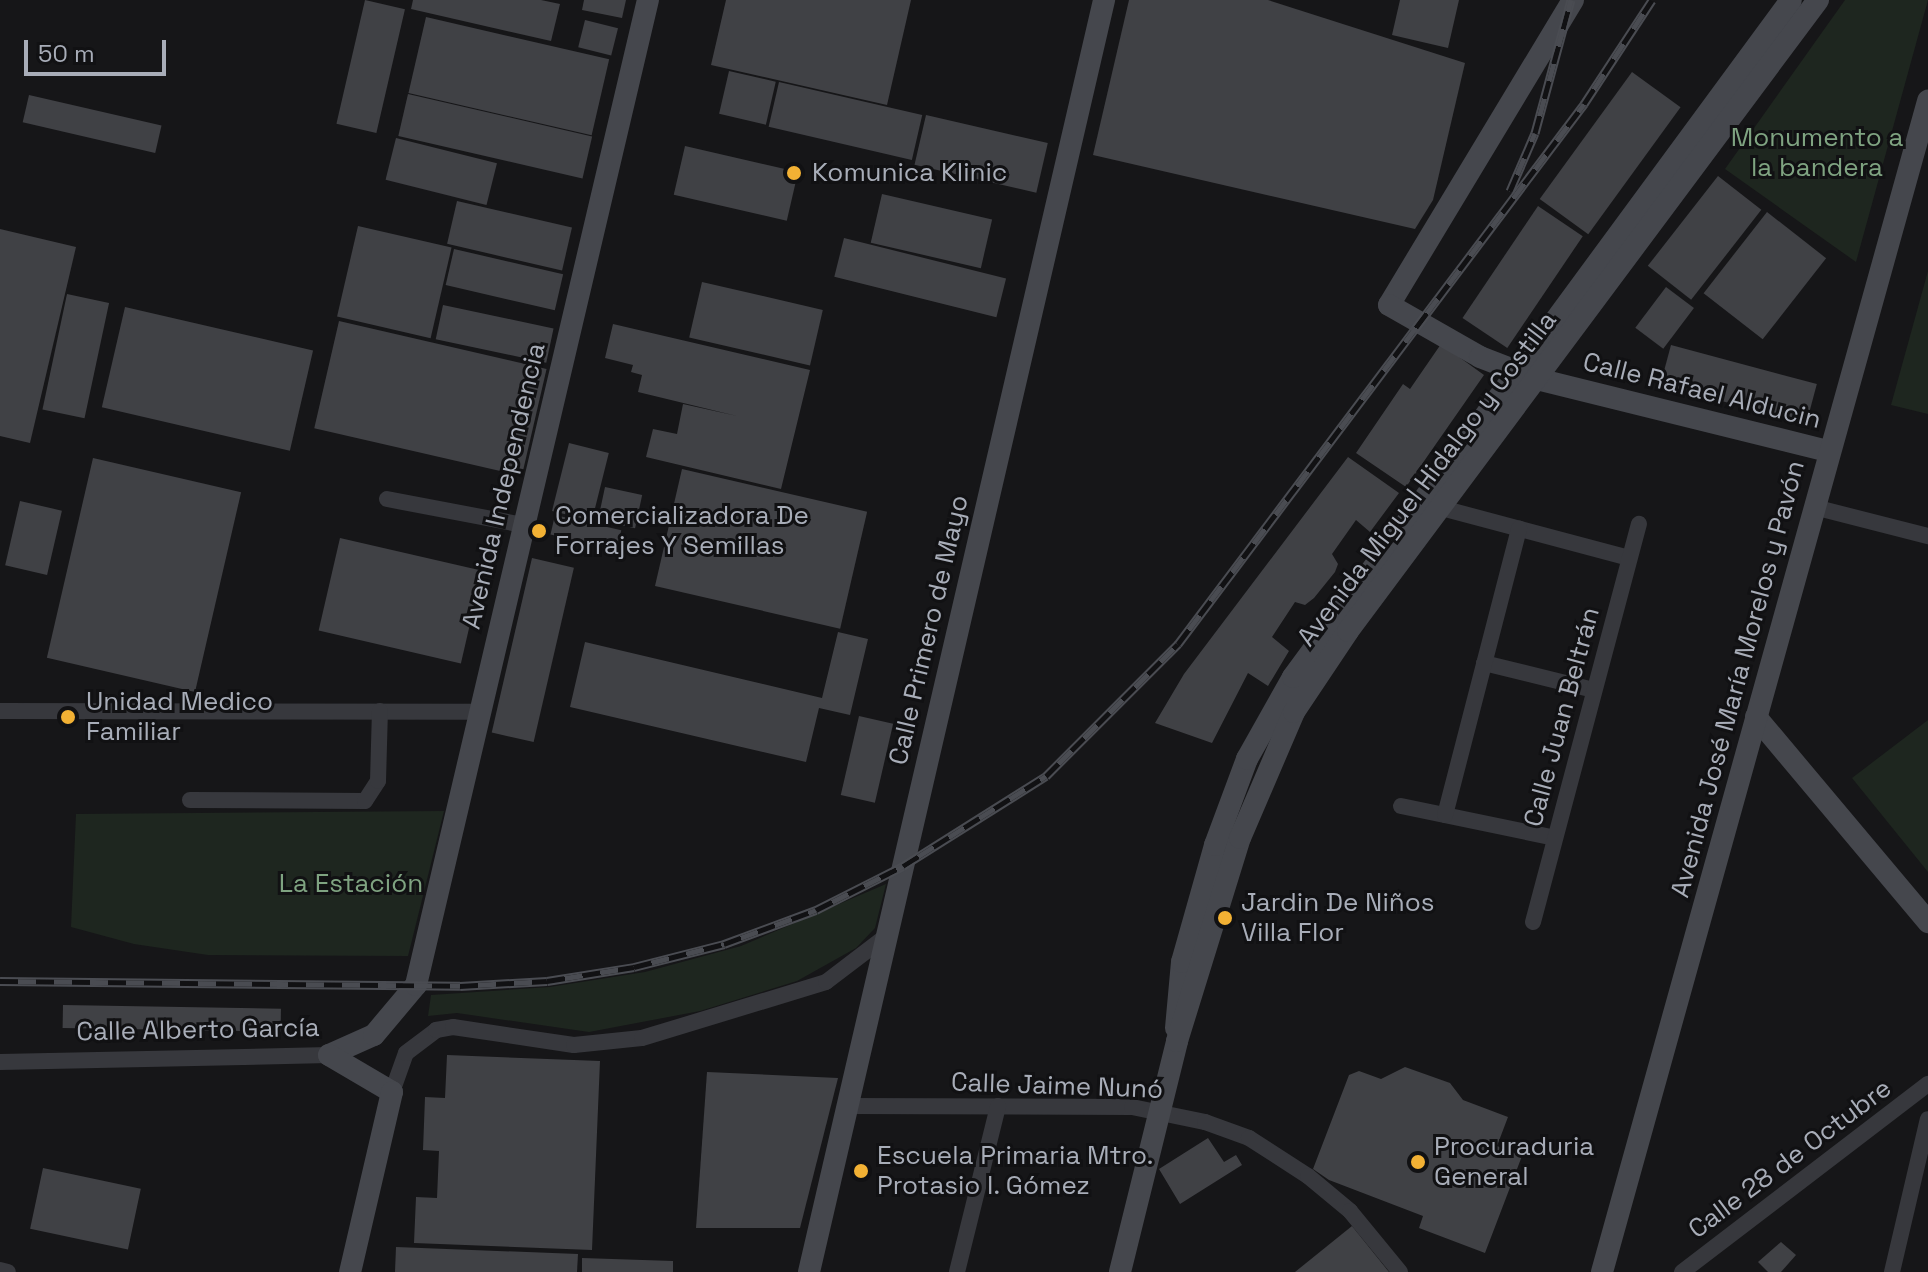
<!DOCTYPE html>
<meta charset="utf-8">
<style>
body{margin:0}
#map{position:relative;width:1928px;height:1272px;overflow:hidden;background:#161618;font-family:"Space Grotesk",sans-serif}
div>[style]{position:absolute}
.green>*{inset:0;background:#1e261f}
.building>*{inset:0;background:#404145;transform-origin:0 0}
.street>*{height:16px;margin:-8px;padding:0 8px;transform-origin:8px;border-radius:8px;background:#37383d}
.secondary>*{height:22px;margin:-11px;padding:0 11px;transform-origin:11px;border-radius:11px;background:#45474d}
.rail>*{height:9px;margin-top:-4.5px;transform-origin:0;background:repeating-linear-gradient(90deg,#111113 0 18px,#4a4c52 0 36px);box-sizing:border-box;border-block:2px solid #4a4c52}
.dots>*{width:22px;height:22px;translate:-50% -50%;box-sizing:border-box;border:4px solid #111113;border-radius:50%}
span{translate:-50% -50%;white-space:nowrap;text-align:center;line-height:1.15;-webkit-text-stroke:6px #111113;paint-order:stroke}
.park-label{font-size:26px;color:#7fa381}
.poi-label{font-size:26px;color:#a8adb8}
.left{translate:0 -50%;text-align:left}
.street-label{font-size:26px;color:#a8adb8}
.scale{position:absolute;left:24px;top:40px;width:142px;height:36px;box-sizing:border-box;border:4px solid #a8adb8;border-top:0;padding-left:10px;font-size:24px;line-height:28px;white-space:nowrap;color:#a8adb8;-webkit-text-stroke:6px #111113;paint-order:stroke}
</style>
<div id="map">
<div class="green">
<div style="clip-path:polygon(1845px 0,1928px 0,1856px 262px,1725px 169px)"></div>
<div style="clip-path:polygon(1928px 271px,1928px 414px,1891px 405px)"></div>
<div style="clip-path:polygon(1928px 720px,1928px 872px,1852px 778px)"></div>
<div style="clip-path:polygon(444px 811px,408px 956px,208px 955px,134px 944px,71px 927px,76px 814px)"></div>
<div style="clip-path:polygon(886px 884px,875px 928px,856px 948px,797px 981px,700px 1011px,589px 1032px,457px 1013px,428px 1016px,431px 995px,550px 987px,645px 972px,741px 946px)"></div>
</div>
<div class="building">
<div style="left:365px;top:0;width:41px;height:127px;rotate:13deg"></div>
<div style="clip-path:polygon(413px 0,541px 0,560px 4px,551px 41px,411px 9px)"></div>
<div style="clip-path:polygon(584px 0,626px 0,622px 18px,582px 10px)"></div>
<div style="clip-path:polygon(726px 0,911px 0,887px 105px,711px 65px)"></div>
<div style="clip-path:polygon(1129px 0,1268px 0,1465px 63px,1433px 200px,1415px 229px,1093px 155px)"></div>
<div style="clip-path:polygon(1400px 0,1459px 0,1448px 48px,1392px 35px)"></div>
<div style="left:426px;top:17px;width:188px;height:78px;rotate:13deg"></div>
<div style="left:585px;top:20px;width:34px;height:28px;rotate:14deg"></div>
<div style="left:729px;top:71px;width:48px;height:44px;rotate:13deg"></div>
<div style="left:1632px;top:72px;width:60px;height:157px;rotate:36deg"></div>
<div style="left:779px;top:82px;width:147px;height:46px;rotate:13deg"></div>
<div style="left:408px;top:94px;width:189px;height:43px;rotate:13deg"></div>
<div style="left:29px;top:95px;width:136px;height:28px;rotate:13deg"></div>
<div style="left:926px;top:115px;width:125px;height:51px;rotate:13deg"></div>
<div style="left:396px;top:138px;width:104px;height:43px;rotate:14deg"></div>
<div style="left:685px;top:146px;width:116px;height:50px;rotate:13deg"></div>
<div style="left:1718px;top:176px;width:55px;height:114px;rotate:38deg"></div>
<div style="left:882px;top:194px;width:113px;height:50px;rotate:13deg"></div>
<div style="left:457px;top:201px;width:118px;height:44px;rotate:13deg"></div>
<div style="left:1538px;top:206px;width:54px;height:135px;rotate:34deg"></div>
<div style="left:1767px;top:212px;width:75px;height:103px;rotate:38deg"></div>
<div style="left:358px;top:226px;width:96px;height:93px;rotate:13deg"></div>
<div style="clip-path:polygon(0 229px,76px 247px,30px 443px,0 436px)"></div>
<div style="left:844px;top:238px;width:167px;height:40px;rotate:14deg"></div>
<div style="left:454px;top:249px;width:112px;height:37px;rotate:13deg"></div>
<div style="left:702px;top:282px;width:124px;height:57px;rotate:13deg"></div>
<div style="left:1666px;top:287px;width:35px;height:51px;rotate:37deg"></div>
<div style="left:67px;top:294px;width:43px;height:118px;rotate:12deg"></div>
<div style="left:443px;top:305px;width:113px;height:35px;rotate:12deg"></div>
<div style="left:125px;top:307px;width:193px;height:103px;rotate:13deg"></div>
<div style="left:339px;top:321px;width:213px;height:110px;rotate:13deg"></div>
<div style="clip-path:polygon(613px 324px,810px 370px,781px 489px,646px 457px,653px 429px,677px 434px,683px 404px,737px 416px,638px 392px,642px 375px,631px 372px,633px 365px,605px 358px)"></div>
<div style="clip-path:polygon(1441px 344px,1484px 375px,1406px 487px,1356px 453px,1403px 384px,1410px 389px)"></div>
<div style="left:1671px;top:345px;width:151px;height:41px;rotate:15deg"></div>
<div style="left:569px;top:443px;width:41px;height:70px;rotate:14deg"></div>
<div style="clip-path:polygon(1348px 457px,1399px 493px,1370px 532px,1356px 520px,1332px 554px,1338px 564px,1335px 572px,1314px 598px,1305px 605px,1295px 602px,1272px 637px,1289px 651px,1268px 686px,1248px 673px,1212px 743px,1155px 723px,1184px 674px)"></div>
<div style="left:93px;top:458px;width:152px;height:205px;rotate:13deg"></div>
<div style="left:682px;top:469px;width:190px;height:120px;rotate:13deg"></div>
<div style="left:605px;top:487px;width:38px;height:34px;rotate:12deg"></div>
<div style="left:20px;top:501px;width:43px;height:66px;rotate:13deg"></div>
<div style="left:555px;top:515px;width:68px;height:20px;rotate:13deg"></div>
<div style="left:340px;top:538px;width:146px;height:95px;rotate:13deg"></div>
<div style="left:532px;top:558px;width:43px;height:179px;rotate:13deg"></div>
<div style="clip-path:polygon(838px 632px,868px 639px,850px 715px,819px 708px,806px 762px,570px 707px,585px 642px,822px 698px)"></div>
<div style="left:859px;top:716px;width:35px;height:81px;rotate:13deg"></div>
<div style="left:63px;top:1005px;width:218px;height:23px;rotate:1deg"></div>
<div style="clip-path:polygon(447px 1055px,600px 1061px,592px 1250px,414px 1243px,416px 1197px,437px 1198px,439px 1151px,423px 1150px,425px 1097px,445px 1098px)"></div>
<div style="clip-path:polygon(1405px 1067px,1450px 1083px,1463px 1100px,1508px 1117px,1497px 1146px,1522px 1156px,1485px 1253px,1419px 1228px,1423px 1216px,1329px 1180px,1313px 1169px,1349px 1075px,1359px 1071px,1381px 1079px)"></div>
<div style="clip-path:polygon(707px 1072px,838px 1078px,800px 1228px,696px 1228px)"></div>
<div style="clip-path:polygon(1208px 1138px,1224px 1162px,1236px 1155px,1242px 1165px,1180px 1204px,1159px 1169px)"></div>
<div style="left:43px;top:1168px;width:100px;height:62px;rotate:12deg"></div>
<div style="clip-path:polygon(1352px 1226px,1389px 1272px,1295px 1272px)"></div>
<div style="clip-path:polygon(1781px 1242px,1796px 1255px,1781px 1272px,1768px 1272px,1758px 1262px)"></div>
<div style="clip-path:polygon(396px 1247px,578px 1254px,577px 1272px,395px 1272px)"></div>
<div style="clip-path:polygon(582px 1258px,673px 1261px,673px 1272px,582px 1272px)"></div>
</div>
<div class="street">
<div style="left:387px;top:499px;width:138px;rotate:10.8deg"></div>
<div style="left:1434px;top:506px;width:202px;rotate:14.9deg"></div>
<div style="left:1814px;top:507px;width:118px;rotate:14.3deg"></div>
<div style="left:1484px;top:663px;width:113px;rotate:13.8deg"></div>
<div style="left:0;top:711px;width:479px;rotate:0.1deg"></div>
<div style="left:190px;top:800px;width:175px;rotate:0.3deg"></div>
<div style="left:365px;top:801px;width:24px;rotate:-57deg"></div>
<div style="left:378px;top:781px;width:70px;rotate:-88.4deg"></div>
<div style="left:1401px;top:806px;width:157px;rotate:11.7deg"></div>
<div style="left:1445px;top:815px;width:296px;rotate:-75.5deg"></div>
<div style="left:1533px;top:922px;width:412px;rotate:-75.1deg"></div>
<div style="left:0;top:1062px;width:329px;rotate:-1.2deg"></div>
<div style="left:392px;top:1092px;width:41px;rotate:-70.3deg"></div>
<div style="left:406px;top:1053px;width:38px;rotate:-37deg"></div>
<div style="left:436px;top:1030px;width:17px;rotate:-10deg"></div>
<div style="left:453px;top:1027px;width:122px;rotate:8.5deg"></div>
<div style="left:574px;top:1045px;width:68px;rotate:-5.9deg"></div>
<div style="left:642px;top:1038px;width:192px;rotate:-16.9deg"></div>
<div style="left:826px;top:982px;width:74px;rotate:-37.3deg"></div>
<div style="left:848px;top:1106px;width:284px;rotate:0.2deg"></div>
<div style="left:1132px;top:1107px;width:75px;rotate:11.6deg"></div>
<div style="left:1205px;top:1122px;width:47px;rotate:20deg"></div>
<div style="left:1249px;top:1138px;width:70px;rotate:32.8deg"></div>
<div style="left:1308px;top:1176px;width:55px;rotate:39.8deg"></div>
<div style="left:1350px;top:1211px;width:79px;rotate:50.7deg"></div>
<div style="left:0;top:1270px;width:8px;rotate:14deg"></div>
<div style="left:957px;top:1272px;width:171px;rotate:-76.1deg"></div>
<div style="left:1682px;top:1272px;width:310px;rotate:-37.4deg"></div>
<div style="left:1892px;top:1272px;width:157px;rotate:-76.8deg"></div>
</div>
<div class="secondary">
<div style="left:1573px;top:0;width:356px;rotate:121.1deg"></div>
<div style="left:1389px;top:305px;width:105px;rotate:29.7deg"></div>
<div style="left:1480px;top:357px;width:61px;rotate:21.1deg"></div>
<div style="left:1537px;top:379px;width:301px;rotate:13.9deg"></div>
<div style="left:1756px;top:717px;width:268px;rotate:50deg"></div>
<div style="left:1176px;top:1028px;width:66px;rotate:-84.8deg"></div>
<div style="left:1182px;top:962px;width:122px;rotate:-74.2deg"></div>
<div style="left:1215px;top:845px;width:92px;rotate:-69.6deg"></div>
<div style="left:1247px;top:759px;width:94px;rotate:-60.7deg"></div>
<div style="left:1293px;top:677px;width:840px;rotate:-53.66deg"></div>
<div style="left:329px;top:1055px;width:49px;rotate:-24deg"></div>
<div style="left:374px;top:1035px;width:65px;rotate:-50deg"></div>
<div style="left:416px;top:985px;width:1012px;rotate:-76.75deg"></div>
<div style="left:329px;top:1055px;width:73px;rotate:30.4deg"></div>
<div style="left:392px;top:1092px;width:185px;rotate:103.1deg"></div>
<div style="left:809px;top:1272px;width:1306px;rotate:-76.94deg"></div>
<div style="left:1120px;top:1272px;width:238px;rotate:-76.1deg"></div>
<div style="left:1177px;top:1041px;width:213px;rotate:-72.8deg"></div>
<div style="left:1240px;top:838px;width:137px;rotate:-66.8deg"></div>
<div style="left:1294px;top:712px;width:97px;rotate:-56.3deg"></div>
<div style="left:1348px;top:631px;width:787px;rotate:-53.32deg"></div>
<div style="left:1602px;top:1272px;width:1216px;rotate:-74.44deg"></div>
</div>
<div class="rail">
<div style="left:1510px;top:191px;width:63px;rotate:-66.7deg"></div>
<div style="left:1535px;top:133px;width:138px;rotate:-74.9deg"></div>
<div style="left:0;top:981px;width:460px;rotate:0.6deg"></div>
<div style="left:460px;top:986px;width:87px;rotate:-3.3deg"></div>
<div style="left:547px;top:981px;width:88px;rotate:-9.1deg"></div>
<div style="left:634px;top:967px;width:93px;rotate:-14.3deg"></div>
<div style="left:724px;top:944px;width:98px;rotate:-20.3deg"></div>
<div style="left:816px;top:910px;width:97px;rotate:-26.8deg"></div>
<div style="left:903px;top:866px;width:169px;rotate:-32.2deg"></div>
<div style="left:1046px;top:776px;width:187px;rotate:-45deg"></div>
<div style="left:1178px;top:644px;width:676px;rotate:-53.06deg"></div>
<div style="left:1584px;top:104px;width:124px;rotate:-56.8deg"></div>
</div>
<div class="dots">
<div style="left:794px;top:173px;background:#f2b134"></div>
<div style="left:539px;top:531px;background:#f2b134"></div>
<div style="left:68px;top:717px;background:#f2b134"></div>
<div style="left:1225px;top:918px;background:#f2b134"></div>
<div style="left:1418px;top:1162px;background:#f2b134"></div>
<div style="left:861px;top:1171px;background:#f2b134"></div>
</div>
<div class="park-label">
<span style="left:1817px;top:153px">Monumento a<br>la bandera</span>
<span style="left:351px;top:884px">La Estación</span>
</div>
<div class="poi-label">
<span class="left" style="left:812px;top:173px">Komunica Klinic</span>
<span class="left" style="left:555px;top:531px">Comercializadora De<br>Forrajes Y Semillas</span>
<span class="left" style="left:86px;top:717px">Unidad Medico<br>Familiar</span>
<span class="left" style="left:1241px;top:918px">Jardin De Niños<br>Villa Flor</span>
<span class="left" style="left:1434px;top:1162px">Procuraduria<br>General</span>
<span class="left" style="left:877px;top:1171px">Escuela Primaria Mtro.<br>Protasio I. Gómez</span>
</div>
<div class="street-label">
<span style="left:1702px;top:391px;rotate:14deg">Calle Rafael Alducin</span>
<span style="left:1427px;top:479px;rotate:-53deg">Avenida Miguel Hidalgo y Costilla</span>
<span style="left:504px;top:486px;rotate:-77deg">Avenida Independencia</span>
<span style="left:929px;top:630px;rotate:-77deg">Calle Primero de Mayo</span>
<span style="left:1738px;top:679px;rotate:-75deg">Avenida José María Morelos y Pavón</span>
<span style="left:1562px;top:717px;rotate:-75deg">Calle Juan Beltrán</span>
<span style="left:198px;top:1030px;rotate:-1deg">Calle Alberto García</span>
<span style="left:1057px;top:1086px;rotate:2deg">Calle Jaime Nunó</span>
<span style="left:1790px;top:1159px;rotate:-37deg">Calle 28 de Octubre</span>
</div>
<div class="scale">50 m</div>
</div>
